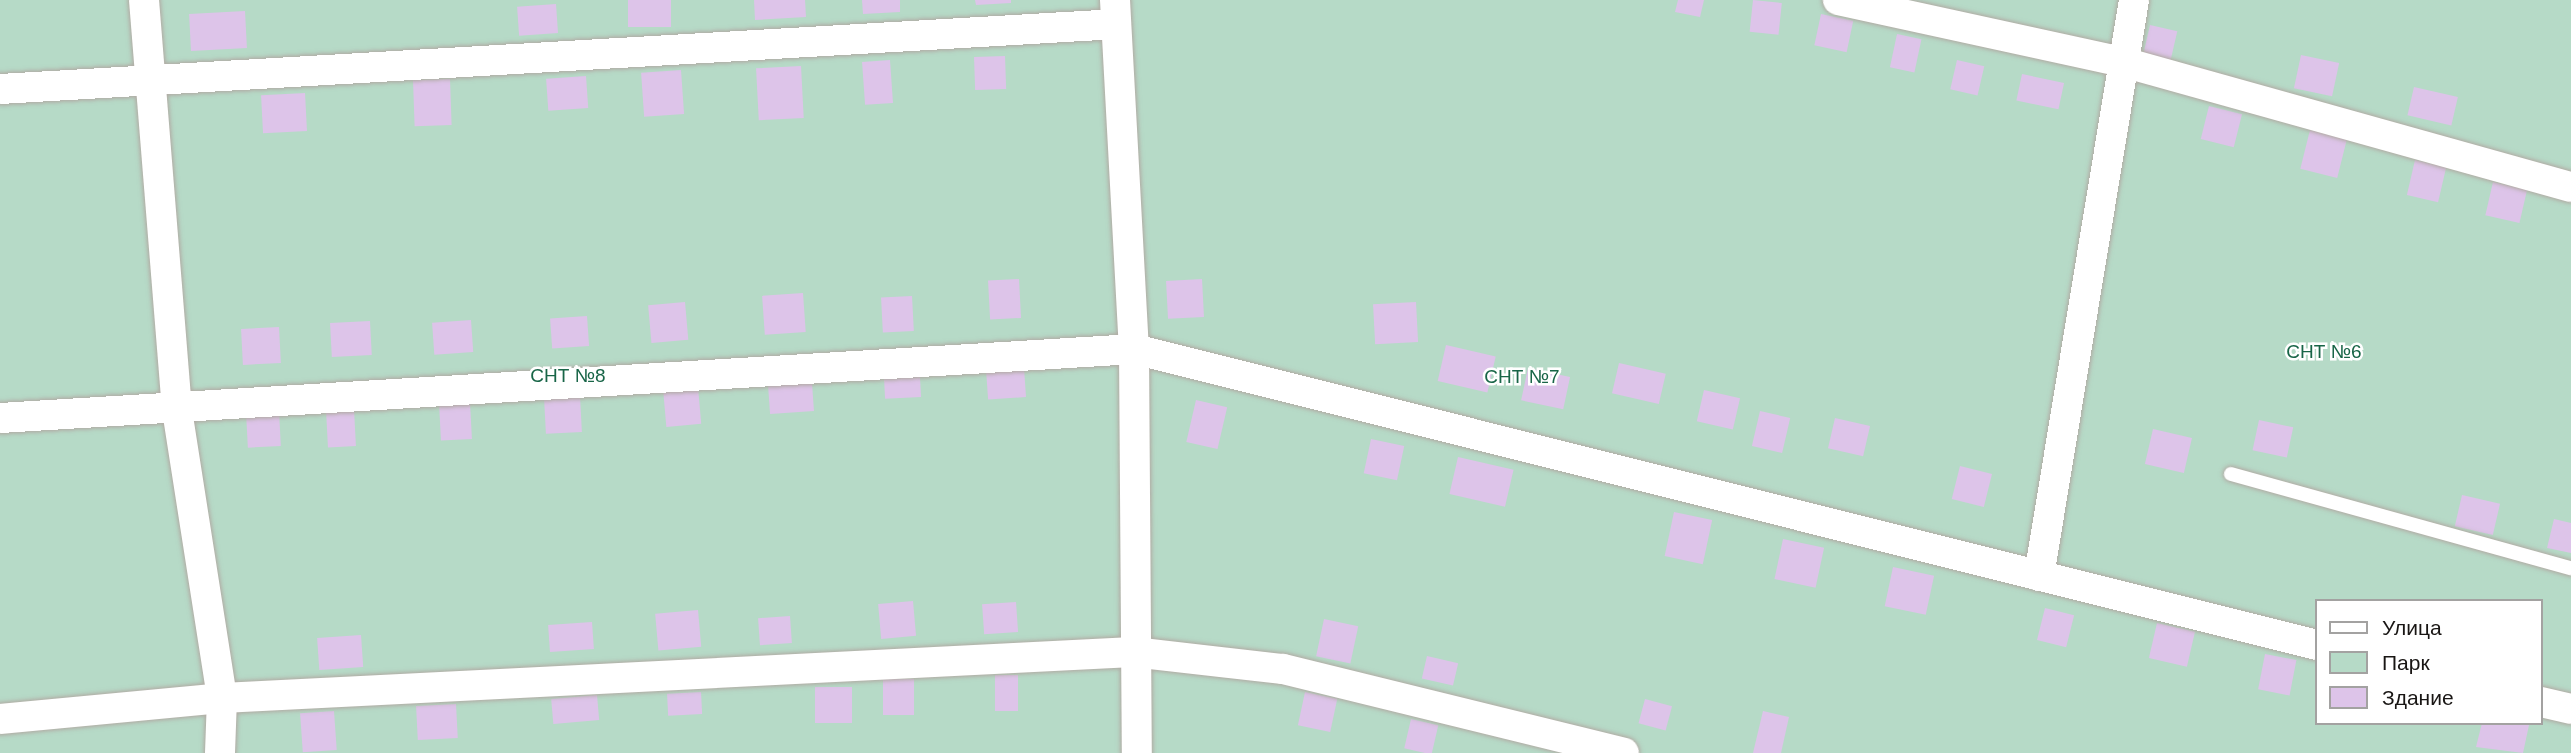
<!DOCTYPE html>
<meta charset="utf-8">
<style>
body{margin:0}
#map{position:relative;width:2571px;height:753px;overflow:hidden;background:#f2ebe4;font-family:Arial,sans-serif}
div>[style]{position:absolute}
.green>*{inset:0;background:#b6dac7}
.building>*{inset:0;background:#ddc4e9;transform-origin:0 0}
.roads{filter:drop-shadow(0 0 2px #b1aba4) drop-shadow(0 0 2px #b1aba4)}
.lane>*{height:14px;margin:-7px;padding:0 7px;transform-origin:7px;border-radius:7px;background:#fff}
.street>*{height:30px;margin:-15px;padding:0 15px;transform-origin:15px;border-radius:15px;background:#fff}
span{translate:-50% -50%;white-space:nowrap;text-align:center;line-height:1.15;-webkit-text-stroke:5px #fff;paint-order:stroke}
.park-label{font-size:19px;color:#186547}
.legend{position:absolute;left:2315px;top:599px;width:228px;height:126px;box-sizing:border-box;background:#fff;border:2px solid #a3a2a1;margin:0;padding:9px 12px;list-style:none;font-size:21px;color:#191614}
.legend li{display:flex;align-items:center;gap:14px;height:35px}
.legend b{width:35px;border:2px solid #a3a2a1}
</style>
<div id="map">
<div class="green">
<div style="clip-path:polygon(evenodd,0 0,2571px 0,2571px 753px,0 753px,0 0,2317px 601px,2541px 601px,2541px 723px,2317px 723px,2317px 601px)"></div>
</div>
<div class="building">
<div style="left:628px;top:0;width:43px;height:27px"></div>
<div style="clip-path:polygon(754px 0,805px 0,806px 17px,755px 20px)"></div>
<div style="clip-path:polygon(862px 0,900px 0,900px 12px,863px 14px)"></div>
<div style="clip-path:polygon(975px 0,1011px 0,1011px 3px,976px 5px)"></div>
<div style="clip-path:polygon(1678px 0,1704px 0,1700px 17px,1675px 12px)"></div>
<div style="left:1753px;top:0;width:29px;height:32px;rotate:6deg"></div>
<div style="left:556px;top:4px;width:29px;height:39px;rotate:86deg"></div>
<div style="left:245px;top:11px;width:37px;height:56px;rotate:87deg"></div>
<div style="left:1821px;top:14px;width:33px;height:32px;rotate:12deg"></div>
<div style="left:2150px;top:25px;width:28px;height:30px;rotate:13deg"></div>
<div style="left:1897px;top:34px;width:25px;height:34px;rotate:12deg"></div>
<div style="left:2301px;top:55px;width:39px;height:34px;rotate:12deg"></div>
<div style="left:1005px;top:56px;width:33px;height:31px;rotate:88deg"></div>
<div style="left:890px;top:60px;width:43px;height:28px;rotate:86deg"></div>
<div style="left:1957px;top:60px;width:28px;height:30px;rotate:13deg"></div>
<div style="left:801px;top:66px;width:52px;height:45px;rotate:87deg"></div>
<div style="left:681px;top:70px;width:44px;height:40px;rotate:86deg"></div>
<div style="left:2022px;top:74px;width:43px;height:27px;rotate:12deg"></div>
<div style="left:586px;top:76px;width:32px;height:40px;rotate:86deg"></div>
<div style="left:450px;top:79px;width:46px;height:37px;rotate:88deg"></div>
<div style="left:2414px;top:87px;width:45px;height:29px;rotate:13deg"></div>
<div style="left:305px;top:93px;width:38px;height:44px;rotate:87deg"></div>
<div style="left:2209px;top:106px;width:34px;height:34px;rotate:14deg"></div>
<div style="left:2310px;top:130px;width:38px;height:40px;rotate:14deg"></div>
<div style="left:2415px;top:160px;width:32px;height:36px;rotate:13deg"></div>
<div style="left:2493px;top:182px;width:35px;height:34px;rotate:13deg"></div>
<div style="left:1019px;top:279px;width:39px;height:31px;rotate:87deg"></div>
<div style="left:1202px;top:279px;width:38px;height:36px;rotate:87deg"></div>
<div style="left:803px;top:293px;width:39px;height:41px;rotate:86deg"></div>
<div style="left:912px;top:296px;width:35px;height:31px;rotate:87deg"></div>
<div style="left:685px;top:302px;width:38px;height:37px;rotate:85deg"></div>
<div style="left:1416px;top:302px;width:40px;height:43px;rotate:87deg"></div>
<div style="left:587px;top:316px;width:30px;height:37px;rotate:86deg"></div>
<div style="left:471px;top:320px;width:32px;height:39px;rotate:86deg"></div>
<div style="left:370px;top:321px;width:34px;height:40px;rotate:87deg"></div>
<div style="left:279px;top:327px;width:36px;height:38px;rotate:87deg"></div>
<div style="left:1446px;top:345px;width:51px;height:37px;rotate:13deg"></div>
<div style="left:1619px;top:363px;width:48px;height:31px;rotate:13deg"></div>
<div style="left:1024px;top:368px;width:29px;height:38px;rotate:86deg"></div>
<div style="left:1528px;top:368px;width:43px;height:33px;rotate:12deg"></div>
<div style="left:920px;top:377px;width:20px;height:36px;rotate:87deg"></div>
<div style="left:812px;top:383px;width:28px;height:44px;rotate:86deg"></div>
<div style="left:698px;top:387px;width:37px;height:35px;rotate:85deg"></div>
<div style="left:1704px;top:390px;width:37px;height:32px;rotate:13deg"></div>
<div style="left:580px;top:396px;width:36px;height:36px;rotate:87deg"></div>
<div style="left:1196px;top:400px;width:32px;height:43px;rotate:13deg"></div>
<div style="left:470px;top:402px;width:37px;height:31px;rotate:87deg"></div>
<div style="left:354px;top:409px;width:37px;height:28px;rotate:87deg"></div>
<div style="left:279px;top:411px;width:35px;height:33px;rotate:87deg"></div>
<div style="left:1760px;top:411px;width:31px;height:36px;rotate:13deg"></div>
<div style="left:1835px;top:418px;width:36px;height:31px;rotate:13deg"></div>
<div style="left:2259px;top:420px;width:35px;height:31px;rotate:12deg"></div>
<div style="left:2153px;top:429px;width:40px;height:36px;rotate:13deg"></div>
<div style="left:1371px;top:439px;width:34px;height:35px;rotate:12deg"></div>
<div style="left:1458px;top:457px;width:57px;height:38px;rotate:13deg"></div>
<div style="left:1960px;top:466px;width:33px;height:34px;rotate:14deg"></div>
<div style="left:2462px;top:495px;width:39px;height:32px;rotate:13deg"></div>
<div style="left:1674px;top:512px;width:39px;height:45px;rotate:12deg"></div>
<div style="clip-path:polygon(2554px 519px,2571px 523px,2571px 553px,2547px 548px)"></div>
<div style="left:1783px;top:539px;width:42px;height:41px;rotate:12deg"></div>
<div style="left:1893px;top:567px;width:42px;height:40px;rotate:12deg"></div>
<div style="left:913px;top:601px;width:35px;height:35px;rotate:85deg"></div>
<div style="left:1016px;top:602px;width:30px;height:34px;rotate:86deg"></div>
<div style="left:2045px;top:608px;width:30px;height:33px;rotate:14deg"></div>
<div style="left:698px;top:610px;width:37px;height:43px;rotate:85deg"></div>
<div style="left:790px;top:616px;width:27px;height:32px;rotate:86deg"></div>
<div style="left:1324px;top:619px;width:35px;height:38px;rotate:12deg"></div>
<div style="left:592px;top:622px;width:27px;height:44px;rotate:86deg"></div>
<div style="left:2157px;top:623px;width:39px;height:36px;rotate:13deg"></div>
<div style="left:361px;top:635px;width:32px;height:44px;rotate:86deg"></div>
<div style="left:2265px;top:654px;width:32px;height:36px;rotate:11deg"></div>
<div style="left:1427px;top:656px;width:32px;height:23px;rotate:13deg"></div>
<div style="left:995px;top:675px;width:23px;height:36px"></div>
<div style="left:883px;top:679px;width:31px;height:36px"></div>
<div style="left:815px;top:687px;width:37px;height:36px"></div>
<div style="left:701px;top:692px;width:22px;height:34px;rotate:87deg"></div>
<div style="left:1305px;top:692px;width:33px;height:34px;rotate:12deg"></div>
<div style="left:597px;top:695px;width:25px;height:46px;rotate:85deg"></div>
<div style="left:1645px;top:699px;width:28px;height:25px;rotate:15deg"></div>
<div style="left:456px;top:704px;width:34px;height:40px;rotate:87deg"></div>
<div style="left:334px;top:711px;width:39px;height:34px;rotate:86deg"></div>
<div style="clip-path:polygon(1763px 711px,1789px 717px,1781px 753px,1753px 753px)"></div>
<div style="left:1411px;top:719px;width:28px;height:30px;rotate:13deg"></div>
<div style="clip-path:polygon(2482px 723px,2529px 725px,2523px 753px,2476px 747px)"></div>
</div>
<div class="roads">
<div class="lane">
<div style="left:2231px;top:474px;width:353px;rotate:15.5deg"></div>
</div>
<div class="street">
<div style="left:144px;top:0;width:411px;rotate:85.4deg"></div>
<div style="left:177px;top:410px;width:291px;rotate:81.1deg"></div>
<div style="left:222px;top:698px;width:55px;rotate:92.1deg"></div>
<div style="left:1115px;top:0;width:350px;rotate:86.9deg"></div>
<div style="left:1134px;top:349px;width:404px;rotate:89.6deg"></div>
<div style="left:1838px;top:0;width:292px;rotate:12.3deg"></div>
<div style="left:2123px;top:62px;width:465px;rotate:15.6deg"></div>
<div style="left:0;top:89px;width:1118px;rotate:-3.33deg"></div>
<div style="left:0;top:418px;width:1136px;rotate:-3.48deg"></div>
<div style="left:1134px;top:349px;width:1219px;rotate:14.05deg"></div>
<div style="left:2039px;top:576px;width:584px;rotate:-80.63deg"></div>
<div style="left:2541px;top:702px;width:31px;rotate:13deg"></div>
<div style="left:0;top:719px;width:223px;rotate:-5.4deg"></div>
<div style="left:222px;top:698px;width:912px;rotate:-2.89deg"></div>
<div style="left:1133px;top:652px;width:151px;rotate:6.5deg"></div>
<div style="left:1283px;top:669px;width:351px;rotate:13.8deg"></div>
</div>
</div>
<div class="park-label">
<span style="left:2324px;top:352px">СНТ №6</span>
<span style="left:568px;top:376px">СНТ №8</span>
<span style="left:1522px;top:377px">СНТ №7</span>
</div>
<ul class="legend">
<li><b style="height:9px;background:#fff"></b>Улица</li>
<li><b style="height:19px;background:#b6dac7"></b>Парк</li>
<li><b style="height:19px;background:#ddc4e9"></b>Здание</li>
</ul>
</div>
